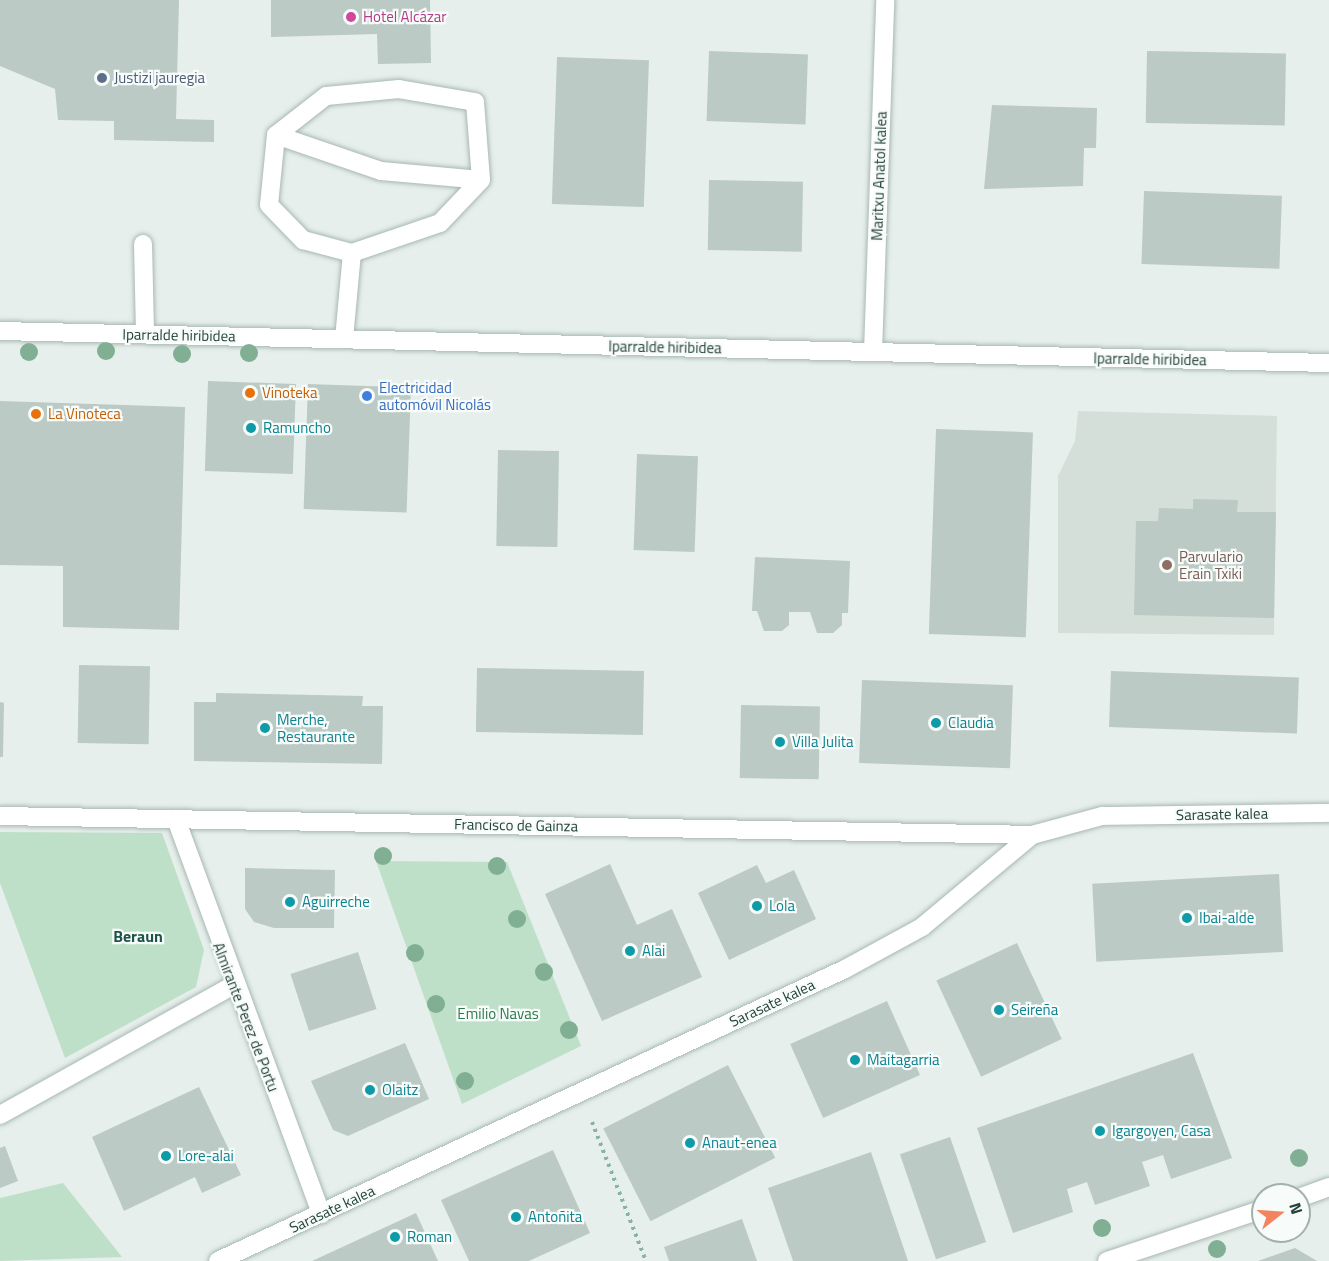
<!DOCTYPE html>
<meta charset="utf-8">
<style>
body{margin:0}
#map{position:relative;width:1329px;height:1261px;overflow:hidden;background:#e6efeb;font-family:"Titillium Web",sans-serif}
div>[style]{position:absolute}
.built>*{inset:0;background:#d4dfda}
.green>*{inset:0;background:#bfe0c8}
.building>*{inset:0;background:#bbcac4;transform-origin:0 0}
.path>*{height:4px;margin-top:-2px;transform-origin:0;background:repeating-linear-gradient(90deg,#86b3a5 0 3px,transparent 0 7.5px)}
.roads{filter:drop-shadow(0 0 2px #a8b8b2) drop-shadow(0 0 2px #a8b8b2)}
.service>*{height:18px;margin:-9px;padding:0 9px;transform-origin:9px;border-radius:9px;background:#fff}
.minor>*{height:18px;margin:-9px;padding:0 9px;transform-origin:9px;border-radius:9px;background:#fff}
.secondary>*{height:18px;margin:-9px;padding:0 9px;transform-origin:9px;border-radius:9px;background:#fff}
.trees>*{width:18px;height:18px;margin:-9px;border-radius:50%;background:#80af93}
.dots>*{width:16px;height:16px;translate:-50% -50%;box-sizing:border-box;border:3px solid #f7fbf9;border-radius:50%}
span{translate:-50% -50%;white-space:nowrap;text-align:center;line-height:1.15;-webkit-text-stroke:4.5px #f7fbf9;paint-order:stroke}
.hotel-label{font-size:15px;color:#b23c85}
.left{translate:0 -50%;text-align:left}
.service-label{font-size:15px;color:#4e5e75}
.street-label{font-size:15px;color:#24423a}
.shop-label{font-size:15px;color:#366cbe}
.food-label{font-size:15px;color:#c56008}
.culture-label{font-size:15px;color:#0d838f}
.education-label{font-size:15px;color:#785e54}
.park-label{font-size:15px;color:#2d7a4b}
.neighbourhood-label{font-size:16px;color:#1f5548;font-weight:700}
.north{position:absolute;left:1251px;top:1183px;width:60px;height:60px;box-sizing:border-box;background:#f7fbf9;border:2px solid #a3b1ad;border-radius:50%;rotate:73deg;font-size:16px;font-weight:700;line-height:24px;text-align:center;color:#24423a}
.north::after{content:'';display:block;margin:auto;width:21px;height:27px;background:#f4845f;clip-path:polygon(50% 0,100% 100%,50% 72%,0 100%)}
</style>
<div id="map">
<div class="built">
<div style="clip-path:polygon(1078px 411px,1277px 416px,1274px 635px,1058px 633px,1058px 476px,1075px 441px)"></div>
</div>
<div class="green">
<div style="clip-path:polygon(0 832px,162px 833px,204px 950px,196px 987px,65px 1058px,0 883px)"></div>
<div style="clip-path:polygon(376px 861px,507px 862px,581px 1046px,462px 1104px)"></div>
<div style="clip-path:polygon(63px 1183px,122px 1257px,0 1261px,0 1198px)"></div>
</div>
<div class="building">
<div style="clip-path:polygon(0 0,179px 0,176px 119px,214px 120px,214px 142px,114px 140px,114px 121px,58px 120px,55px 89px,0 66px)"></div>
<div style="clip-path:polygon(271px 0,430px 0,431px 63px,378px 64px,377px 34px,271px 37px)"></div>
<div style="left:709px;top:51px;width:99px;height:70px;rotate:2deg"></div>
<div style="left:1147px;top:51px;width:139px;height:72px;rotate:1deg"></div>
<div style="left:557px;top:57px;width:92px;height:147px;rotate:2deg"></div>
<div style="clip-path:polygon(992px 105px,1097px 108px,1096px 148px,1084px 148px,1083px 186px,984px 189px)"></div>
<div style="left:709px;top:180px;width:94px;height:70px;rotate:1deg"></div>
<div style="left:1144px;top:191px;width:138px;height:73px;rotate:2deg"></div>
<div style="left:208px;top:381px;width:88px;height:90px;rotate:2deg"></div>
<div style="left:308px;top:384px;width:103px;height:125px;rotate:2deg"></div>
<div style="clip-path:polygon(0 401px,185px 407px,179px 630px,63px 627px,63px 566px,0 565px)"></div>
<div style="left:936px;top:429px;width:97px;height:205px;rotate:2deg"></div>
<div style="left:498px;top:450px;width:61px;height:96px;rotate:1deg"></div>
<div style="left:637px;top:454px;width:61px;height:96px;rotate:2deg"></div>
<div style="clip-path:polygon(1193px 499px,1238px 500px,1237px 512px,1276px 512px,1274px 618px,1134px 615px,1136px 521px,1158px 521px,1159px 508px,1193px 509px)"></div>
<div style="clip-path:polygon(755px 557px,850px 561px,848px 613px,842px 613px,842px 625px,833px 633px,817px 633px,810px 612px,789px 612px,789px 625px,782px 631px,764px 631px,757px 611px,752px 611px)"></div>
<div style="left:79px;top:665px;width:71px;height:78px;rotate:1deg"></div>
<div style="left:477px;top:668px;width:167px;height:64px;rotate:1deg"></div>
<div style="left:1111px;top:671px;width:188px;height:56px;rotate:2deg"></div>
<div style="left:862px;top:680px;width:151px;height:83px;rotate:2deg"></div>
<div style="clip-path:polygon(216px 693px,363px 696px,362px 706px,383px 706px,382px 764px,194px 761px,194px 702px,216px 702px)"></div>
<div style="clip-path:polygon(0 702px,4px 703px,3px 757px,0 757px)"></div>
<div style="left:741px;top:705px;width:79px;height:73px;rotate:1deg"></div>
<div style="clip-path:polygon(610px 864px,637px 925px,672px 909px,702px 977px,602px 1021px,545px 894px)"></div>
<div style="clip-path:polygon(757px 865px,766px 883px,794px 870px,816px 919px,729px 960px,698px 893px)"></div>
<div style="clip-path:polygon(245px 868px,335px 870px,334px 928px,274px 928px,254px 922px,245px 909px)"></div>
<div style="left:1279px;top:874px;width:78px;height:187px;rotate:87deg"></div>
<div style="left:1017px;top:943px;width:106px;height:89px;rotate:65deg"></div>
<div style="left:358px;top:952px;width:60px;height:71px;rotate:72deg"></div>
<div style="left:887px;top:1001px;width:81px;height:106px;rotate:66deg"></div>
<div style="clip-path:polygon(405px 1043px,429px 1099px,348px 1136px,333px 1130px,311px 1081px)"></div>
<div style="clip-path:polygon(1193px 1053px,1232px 1158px,1171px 1179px,1163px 1155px,1142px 1162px,1150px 1186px,1095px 1205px,1087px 1182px,1067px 1189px,1073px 1212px,1013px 1233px,977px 1128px)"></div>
<div style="left:728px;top:1065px;width:104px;height:140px;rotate:63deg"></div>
<div style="clip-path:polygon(199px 1087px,241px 1175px,202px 1193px,195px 1177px,124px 1211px,92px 1137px)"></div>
<div style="left:950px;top:1137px;width:111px;height:53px;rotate:71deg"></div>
<div style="clip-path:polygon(5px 1146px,18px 1181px,0 1188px,0 1148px)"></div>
<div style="clip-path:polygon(553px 1150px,590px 1233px,529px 1261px,469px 1261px,441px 1200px)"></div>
<div style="clip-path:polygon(871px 1152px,908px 1261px,793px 1261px,768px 1188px)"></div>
<div style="clip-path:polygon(416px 1213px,438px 1261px,312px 1261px)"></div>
<div style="clip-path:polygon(742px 1219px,757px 1261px,669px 1261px,664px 1247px)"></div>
<div style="clip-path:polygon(1295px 1248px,1317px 1261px,1258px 1261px)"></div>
</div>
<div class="path">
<div style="left:592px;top:1122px;width:149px;rotate:68.8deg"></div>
</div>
<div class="roads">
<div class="service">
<div style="left:276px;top:135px;width:111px;rotate:18.9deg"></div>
<div style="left:381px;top:171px;width:100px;rotate:5.1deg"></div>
<div style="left:143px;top:244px;width:90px;rotate:88.7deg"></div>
<div style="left:344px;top:339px;width:86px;rotate:-84.7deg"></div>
<div style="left:352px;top:253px;width:93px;rotate:-18.8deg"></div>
<div style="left:440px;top:223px;width:59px;rotate:-46.4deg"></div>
<div style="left:481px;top:180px;width:78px;rotate:-94.4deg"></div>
<div style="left:475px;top:102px;width:77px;rotate:-170.3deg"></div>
<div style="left:399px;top:89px;width:73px;rotate:174.5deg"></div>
<div style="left:326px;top:96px;width:63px;rotate:142deg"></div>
<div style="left:276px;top:135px;width:70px;rotate:95.7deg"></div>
<div style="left:269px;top:205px;width:49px;rotate:45.8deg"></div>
<div style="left:303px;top:240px;width:51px;rotate:14.9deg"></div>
<div style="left:0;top:1115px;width:268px;rotate:-29.1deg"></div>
</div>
<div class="minor">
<div style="left:873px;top:352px;width:352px;rotate:-88deg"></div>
<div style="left:0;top:816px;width:1032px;rotate:1.05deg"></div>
<div style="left:176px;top:819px;width:421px;rotate:69.8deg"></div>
<div style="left:1299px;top:1198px;width:32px;rotate:-20deg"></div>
<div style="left:218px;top:1261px;width:692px;rotate:-24.97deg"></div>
<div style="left:845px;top:969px;width:88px;rotate:-28.6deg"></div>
<div style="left:922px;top:927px;width:143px;rotate:-39.9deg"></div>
<div style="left:1032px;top:835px;width:73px;rotate:-15.2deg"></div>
<div style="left:1102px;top:816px;width:227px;rotate:-0.8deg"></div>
<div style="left:1107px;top:1261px;width:164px;rotate:-18.4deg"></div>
</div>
<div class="secondary">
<div style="left:0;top:331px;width:1329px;rotate:1.38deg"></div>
</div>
</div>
<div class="trees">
<div style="left:106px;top:351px"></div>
<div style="left:29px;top:352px"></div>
<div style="left:249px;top:353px"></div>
<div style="left:182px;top:354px"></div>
<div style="left:383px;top:856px"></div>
<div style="left:497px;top:866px"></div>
<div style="left:517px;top:919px"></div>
<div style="left:415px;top:953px"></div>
<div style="left:544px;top:972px"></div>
<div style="left:436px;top:1004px"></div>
<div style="left:569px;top:1030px"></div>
<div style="left:465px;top:1081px"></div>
<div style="left:1299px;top:1158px"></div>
<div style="left:1102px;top:1228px"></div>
<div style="left:1217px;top:1249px"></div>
</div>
<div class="dots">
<div style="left:351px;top:17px;background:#d1479c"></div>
<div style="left:102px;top:78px;background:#5c6f8a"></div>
<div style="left:250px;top:393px;background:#e8710a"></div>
<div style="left:367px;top:396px;background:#3f7fe0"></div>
<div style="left:36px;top:414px;background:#e8710a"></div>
<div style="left:251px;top:428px;background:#0f9aa8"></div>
<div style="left:1167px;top:565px;background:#8d6e63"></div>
<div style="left:936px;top:723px;background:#0f9aa8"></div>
<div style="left:265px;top:728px;background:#0f9aa8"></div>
<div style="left:780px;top:742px;background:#0f9aa8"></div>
<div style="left:290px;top:902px;background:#0f9aa8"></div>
<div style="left:757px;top:906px;background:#0f9aa8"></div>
<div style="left:1187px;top:918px;background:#0f9aa8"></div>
<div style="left:630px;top:951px;background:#0f9aa8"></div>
<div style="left:999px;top:1010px;background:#0f9aa8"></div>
<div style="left:855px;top:1060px;background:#0f9aa8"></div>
<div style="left:370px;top:1090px;background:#0f9aa8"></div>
<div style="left:1100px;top:1131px;background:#0f9aa8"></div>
<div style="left:690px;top:1143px;background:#0f9aa8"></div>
<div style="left:166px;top:1156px;background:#0f9aa8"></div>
<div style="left:516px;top:1217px;background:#0f9aa8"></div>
<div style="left:395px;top:1237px;background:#0f9aa8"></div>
</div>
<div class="hotel-label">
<span class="left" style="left:363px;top:17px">Hotel Alcázar</span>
</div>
<div class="service-label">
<span class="left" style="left:114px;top:78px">Justizi jauregia</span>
</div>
<div class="street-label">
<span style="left:879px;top:176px;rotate:-88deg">Maritxu Anatol kalea</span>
<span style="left:179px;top:335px;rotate:1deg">Iparralde hiribidea</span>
<span style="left:665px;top:347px;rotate:1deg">Iparralde hiribidea</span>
<span style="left:1150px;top:359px;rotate:1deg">Iparralde hiribidea</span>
<span style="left:1222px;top:814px;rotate:-1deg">Sarasate kalea</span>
<span style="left:516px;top:825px;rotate:1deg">Francisco de Gainza</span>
<span style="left:772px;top:1003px;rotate:-25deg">Sarasate kalea</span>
<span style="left:246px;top:1017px;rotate:69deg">Almirante Perez de Portu</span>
<span style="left:332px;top:1209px;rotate:-25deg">Sarasate kalea</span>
</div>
<div class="shop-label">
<span class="left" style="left:379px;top:396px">Electricidad<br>automóvil Nicolás</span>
</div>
<div class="food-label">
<span class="left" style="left:262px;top:393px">Vinoteka</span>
<span class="left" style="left:48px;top:414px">La Vinoteca</span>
</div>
<div class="culture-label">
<span class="left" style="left:263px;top:428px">Ramuncho</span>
<span class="left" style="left:277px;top:728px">Merche,<br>Restaurante</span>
<span class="left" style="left:948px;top:723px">Claudia</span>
<span class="left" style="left:792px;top:742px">Villa Julita</span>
<span class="left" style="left:302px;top:902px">Aguirreche</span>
<span class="left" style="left:769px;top:906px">Lola</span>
<span class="left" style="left:1199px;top:918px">Ibai-alde</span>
<span class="left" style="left:642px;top:951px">Alai</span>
<span class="left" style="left:1011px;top:1010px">Seireña</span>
<span class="left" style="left:867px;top:1060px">Maitagarria</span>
<span class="left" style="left:382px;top:1090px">Olaitz</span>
<span class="left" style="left:1112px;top:1131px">Igargoyen, Casa</span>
<span class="left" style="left:702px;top:1143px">Anaut-enea</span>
<span class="left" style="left:178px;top:1156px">Lore-alai</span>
<span class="left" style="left:528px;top:1217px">Antoñita</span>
<span class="left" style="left:407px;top:1237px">Roman</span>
</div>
<div class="education-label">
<span class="left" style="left:1179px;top:565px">Parvulario<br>Erain Txiki</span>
</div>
<div class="park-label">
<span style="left:498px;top:1014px">Emilio Navas</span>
</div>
<div class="neighbourhood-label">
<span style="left:138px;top:936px">Beraun</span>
</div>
<div class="north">N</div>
</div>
